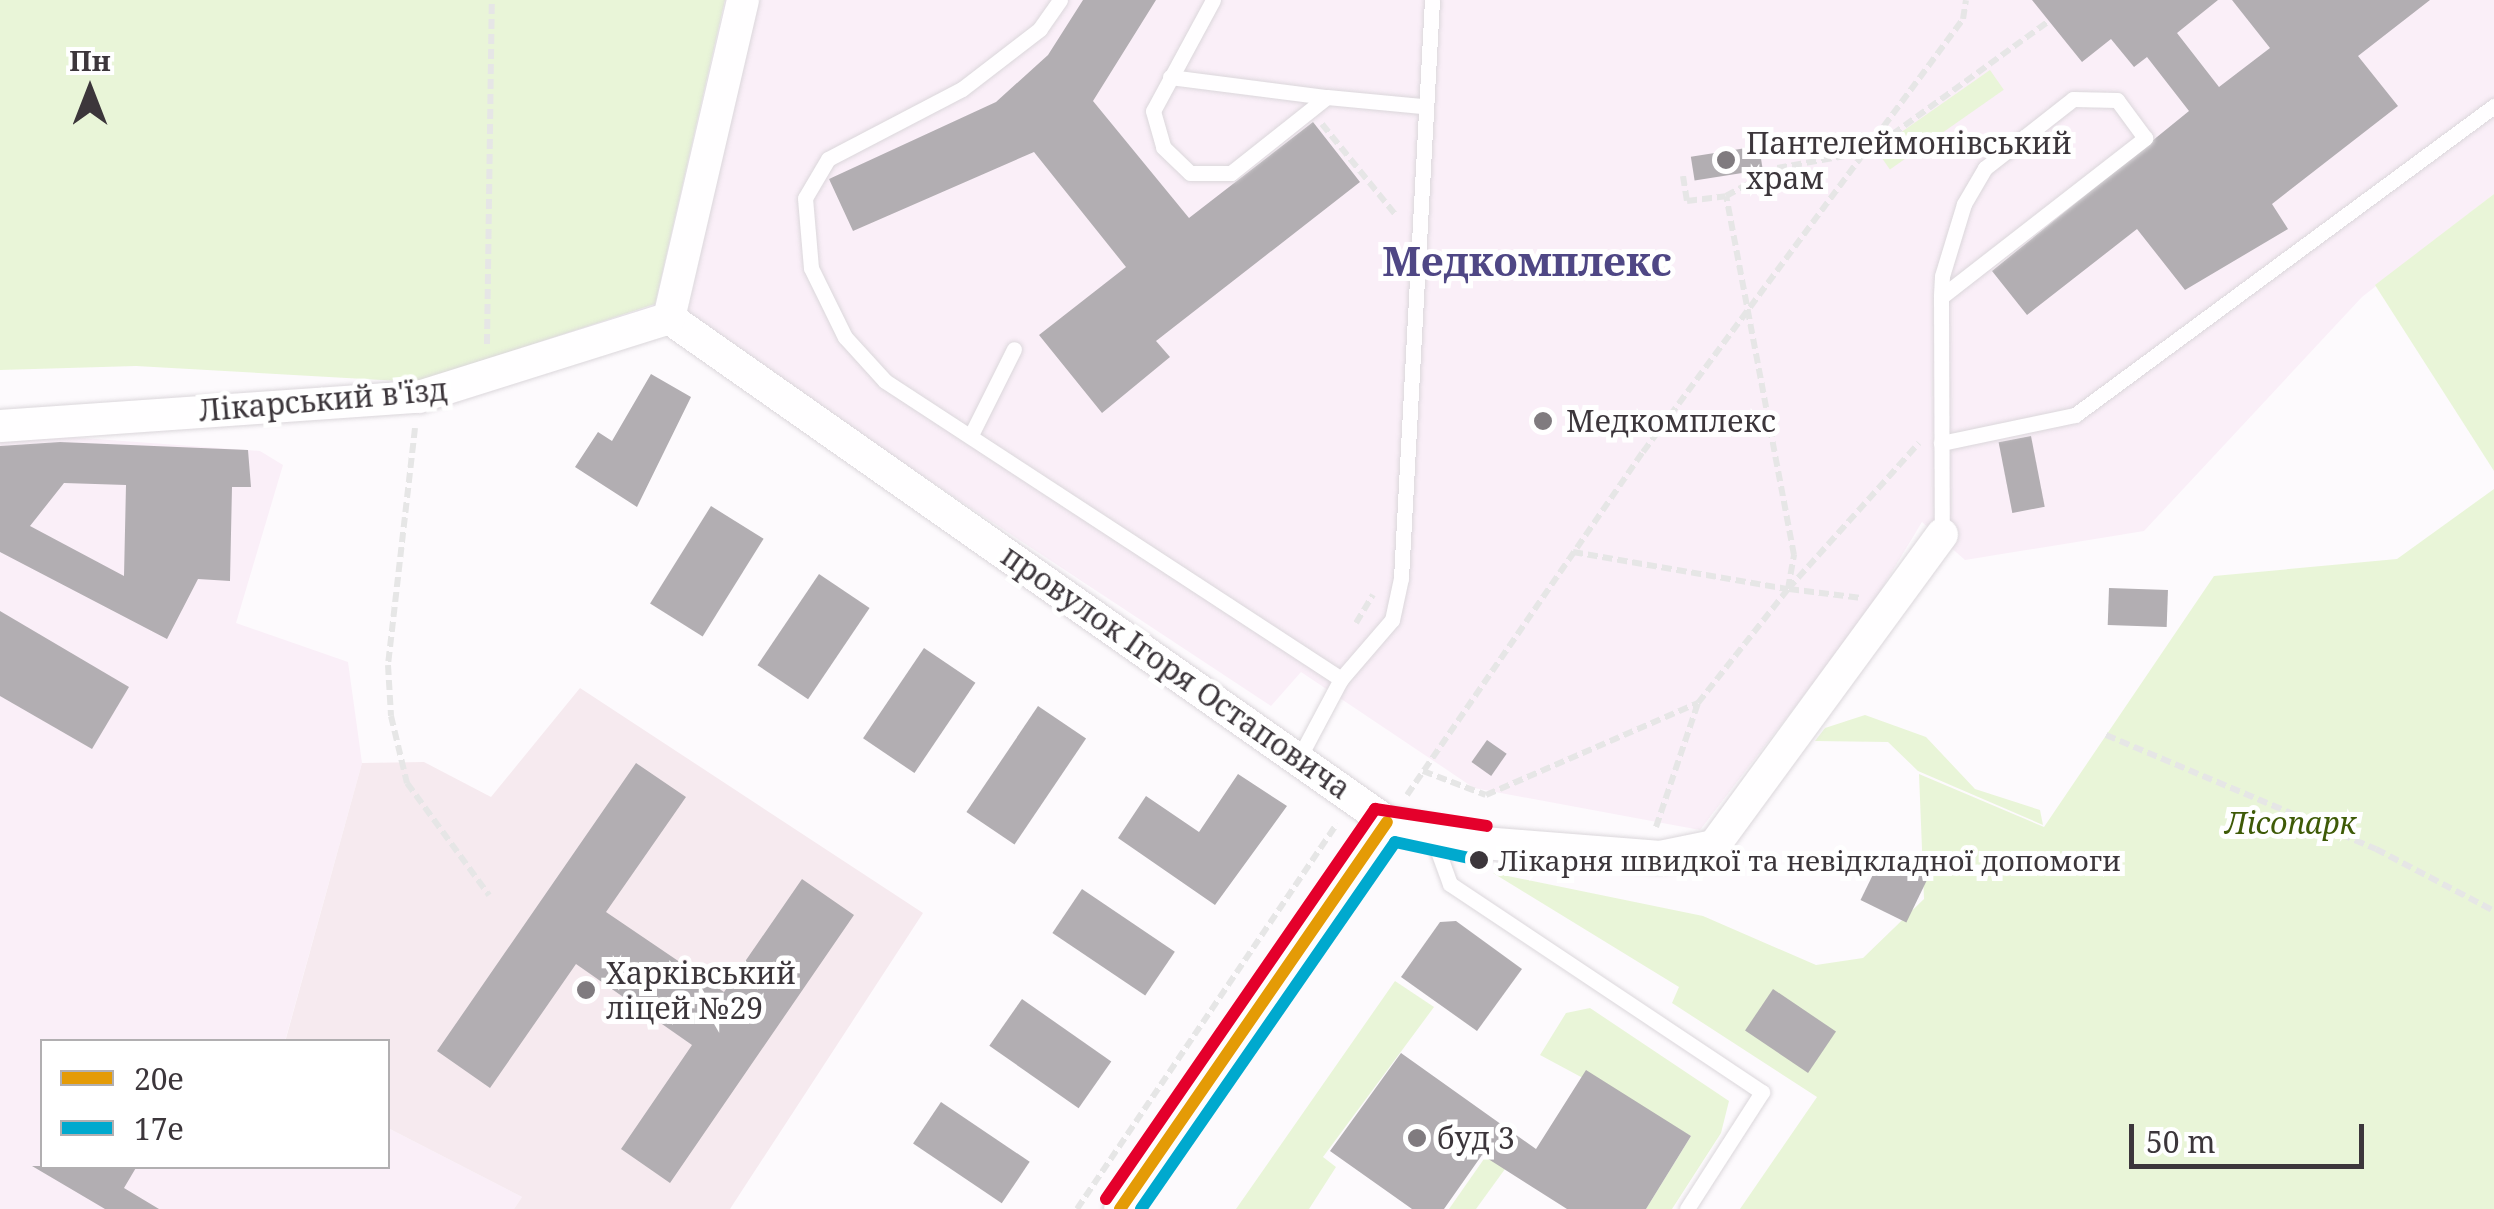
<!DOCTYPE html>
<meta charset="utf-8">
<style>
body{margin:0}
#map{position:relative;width:2494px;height:1209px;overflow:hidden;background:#fdfafd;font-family:"Noto Serif",serif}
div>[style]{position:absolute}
.built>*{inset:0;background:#faeff8}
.education>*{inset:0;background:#f6eaef}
.green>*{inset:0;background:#e9f5d8;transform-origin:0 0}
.building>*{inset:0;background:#b2aeb2;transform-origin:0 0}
.path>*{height:6px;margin-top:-3px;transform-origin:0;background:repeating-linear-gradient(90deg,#e6e6e6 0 10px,transparent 0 15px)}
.roads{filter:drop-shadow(0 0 2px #dbd7db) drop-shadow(0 0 2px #dbd7db)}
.service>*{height:15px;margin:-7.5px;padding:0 7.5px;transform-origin:7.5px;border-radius:7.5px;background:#fffeff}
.minor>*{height:32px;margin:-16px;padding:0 16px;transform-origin:16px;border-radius:16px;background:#fffeff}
.bus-1>*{height:12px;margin:-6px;padding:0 6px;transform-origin:6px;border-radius:6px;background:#e49b06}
.bus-2>*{height:12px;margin:-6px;padding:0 6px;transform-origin:6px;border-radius:6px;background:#00a9ce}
.bus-3>*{height:12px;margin:-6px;padding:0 6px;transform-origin:6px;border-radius:6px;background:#e4002b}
.dots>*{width:28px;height:28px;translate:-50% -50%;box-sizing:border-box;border:5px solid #fff;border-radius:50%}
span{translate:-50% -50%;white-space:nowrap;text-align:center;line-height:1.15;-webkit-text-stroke:10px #fff;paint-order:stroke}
.bus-label{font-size:28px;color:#3c363b}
.left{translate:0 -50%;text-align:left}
.poi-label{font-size:30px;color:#3c363b}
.street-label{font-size:30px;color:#3c363b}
.park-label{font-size:30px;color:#3e5a07;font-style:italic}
.district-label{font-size:40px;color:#4f4785;font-weight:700}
.legend{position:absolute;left:40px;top:1039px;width:350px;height:130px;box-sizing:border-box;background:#fff;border:2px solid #b1afb1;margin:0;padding:12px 18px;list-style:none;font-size:30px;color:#3c363b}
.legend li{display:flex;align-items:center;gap:20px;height:50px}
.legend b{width:50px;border:2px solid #b1afb1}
.north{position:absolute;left:40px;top:40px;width:100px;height:100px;-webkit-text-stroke:8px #fff;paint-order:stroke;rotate:0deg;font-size:28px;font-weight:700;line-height:40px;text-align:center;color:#3c363b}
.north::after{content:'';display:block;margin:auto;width:35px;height:45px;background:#3c363b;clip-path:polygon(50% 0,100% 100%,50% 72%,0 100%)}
.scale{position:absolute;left:2129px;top:1124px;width:235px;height:45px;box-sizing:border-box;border:5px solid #3c363b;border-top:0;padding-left:12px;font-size:30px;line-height:35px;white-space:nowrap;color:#3c363b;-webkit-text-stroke:8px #fff;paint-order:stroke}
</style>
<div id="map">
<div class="built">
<div style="clip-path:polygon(757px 0,2494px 0,2494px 194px,2362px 297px,2144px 531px,1965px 560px,1922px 522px,1867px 613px,1700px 830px,1474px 788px,1301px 672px,1271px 706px,686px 320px)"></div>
<div style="clip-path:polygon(14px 433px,260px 451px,283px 465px,236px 623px,348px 662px,362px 763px,285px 1041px,42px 1042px,42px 1166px,388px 1166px,388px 1128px,522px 1197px,514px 1209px,0 1209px,0 435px)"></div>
</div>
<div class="education">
<div style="clip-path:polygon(580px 688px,923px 913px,730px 1209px,514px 1209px,522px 1197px,388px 1128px,388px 1042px,285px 1042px,362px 763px,424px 762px,491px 797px)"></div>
</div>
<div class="green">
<div style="clip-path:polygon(0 0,725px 0,655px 304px,417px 382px,136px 366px,0 370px)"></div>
<div style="left:1990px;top:70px;width:24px;height:139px;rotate:55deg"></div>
<div style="clip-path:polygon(2494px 194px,2494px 471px,2375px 285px)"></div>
<div style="clip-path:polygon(2494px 489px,2494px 1209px,1740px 1209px,1817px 1097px,1672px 1003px,1679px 987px,1493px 873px,1703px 916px,1816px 965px,1863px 958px,1924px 899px,1919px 774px,2044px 827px,2214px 576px,2397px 559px)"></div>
<div style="clip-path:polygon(1865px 715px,1926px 737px,1975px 789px,2040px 810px,2043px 825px,1918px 771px,1888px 742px,1815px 741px,1825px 728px)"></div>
<div style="clip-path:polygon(1395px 981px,1434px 1007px,1323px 1157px,1336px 1167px,1309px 1209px,1236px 1209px)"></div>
<div style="clip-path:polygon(1590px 1008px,1729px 1101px,1721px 1133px,1672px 1209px,1646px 1209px,1691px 1136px,1540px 1055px,1566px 1013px)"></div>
<div style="clip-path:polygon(1486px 1156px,1505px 1169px,1476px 1209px,1449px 1209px)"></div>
</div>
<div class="building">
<div style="clip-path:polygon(1083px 0,1156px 0,1093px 101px,1189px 218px,1313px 122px,1360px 182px,1156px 341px,1170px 357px,1102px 413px,1039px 335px,1126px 267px,1034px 152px,853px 231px,829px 179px,996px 102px,1048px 55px)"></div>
<div style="clip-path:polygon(2032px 0,2218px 0,2177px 33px,2219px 87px,2270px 48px,2232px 0,2430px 0,2358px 56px,2398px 106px,2272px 204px,2288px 229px,2185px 290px,2137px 229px,2027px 315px,1992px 271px,2189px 111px,2147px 57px,2134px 67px,2111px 39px,2082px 62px)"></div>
<div style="left:1759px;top:146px;width:24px;height:69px;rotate:81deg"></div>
<div style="clip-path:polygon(651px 374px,691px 397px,637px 507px,575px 467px,598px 432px,612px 441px)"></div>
<div style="left:2031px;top:436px;width:72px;height:33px;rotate:79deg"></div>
<div style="clip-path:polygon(evenodd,60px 442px,248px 450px,251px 487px,232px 487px,230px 581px,198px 579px,167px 639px,0 552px,0 446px,60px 442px,64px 483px,126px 485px,124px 576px,30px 526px,64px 483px)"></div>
<div style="left:711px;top:506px;width:62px;height:115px;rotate:32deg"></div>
<div style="left:819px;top:574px;width:61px;height:110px;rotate:34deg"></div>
<div style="left:2109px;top:588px;width:59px;height:37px;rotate:2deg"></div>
<div style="clip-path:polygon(0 611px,129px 687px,92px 749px,0 696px)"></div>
<div style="left:924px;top:648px;width:62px;height:109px;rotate:34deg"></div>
<div style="left:1038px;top:706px;width:58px;height:128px;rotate:34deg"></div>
<div style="left:1487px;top:740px;width:24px;height:27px;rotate:35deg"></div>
<div style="clip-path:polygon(636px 763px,686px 797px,606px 912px,724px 992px,802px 879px,854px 915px,670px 1183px,621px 1149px,692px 1045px,576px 964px,490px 1088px,437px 1051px)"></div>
<div style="clip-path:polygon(1238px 774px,1287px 806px,1215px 905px,1118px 838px,1146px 796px,1199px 832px)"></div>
<div style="left:1882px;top:856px;width:51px;height:49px;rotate:26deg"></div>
<div style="left:1082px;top:889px;width:112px;height:53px;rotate:34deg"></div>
<div style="clip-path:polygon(1456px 921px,1522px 969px,1477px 1031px,1401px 977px,1440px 922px)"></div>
<div style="left:1773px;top:989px;width:76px;height:50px;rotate:34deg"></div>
<div style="left:1022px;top:999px;width:109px;height:57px;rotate:35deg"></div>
<div style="clip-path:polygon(1401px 1053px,1536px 1149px,1586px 1070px,1691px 1136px,1646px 1209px,1567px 1209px,1482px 1155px,1444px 1209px,1412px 1209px,1330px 1151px)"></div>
<div style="left:941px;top:1102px;width:107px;height:50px;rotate:34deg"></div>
<div style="clip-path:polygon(32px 1166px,137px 1166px,124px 1188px,159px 1209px,105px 1209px)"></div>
</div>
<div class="path">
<div style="left:1322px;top:124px;width:116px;rotate:51deg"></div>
<div style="left:1683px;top:176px;width:25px;rotate:81deg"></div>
<div style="left:1687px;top:201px;width:39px;rotate:-7deg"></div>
<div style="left:487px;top:344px;width:344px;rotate:-89.2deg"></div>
<div style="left:415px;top:428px;width:239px;rotate:96.5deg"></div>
<div style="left:388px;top:665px;width:51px;rotate:86.6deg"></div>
<div style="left:391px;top:716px;width:69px;rotate:76.6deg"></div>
<div style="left:407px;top:783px;width:139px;rotate:53.8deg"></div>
<div style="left:1573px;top:552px;width:218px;rotate:9.8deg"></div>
<div style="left:1788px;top:589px;width:196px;rotate:-48.1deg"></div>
<div style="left:1789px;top:589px;width:73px;rotate:7.1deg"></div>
<div style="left:1356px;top:623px;width:33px;rotate:-59deg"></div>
<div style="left:2106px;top:735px;width:293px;rotate:22.9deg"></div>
<div style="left:2376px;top:849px;width:133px;rotate:27.7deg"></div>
<div style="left:1423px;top:771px;width:67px;rotate:20.9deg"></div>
<div style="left:1486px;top:795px;width:231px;rotate:-23.5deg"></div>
<div style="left:1407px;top:795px;width:416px;rotate:-55.5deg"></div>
<div style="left:1643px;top:452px;width:538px;rotate:-53.53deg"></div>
<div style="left:1963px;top:19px;width:19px;rotate:-81deg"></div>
<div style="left:1656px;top:827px;width:131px;rotate:-71.3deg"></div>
<div style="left:1698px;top:703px;width:145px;rotate:-51.7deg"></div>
<div style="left:1788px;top:589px;width:35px;rotate:-80deg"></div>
<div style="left:1794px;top:555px;width:365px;rotate:-100.7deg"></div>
<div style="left:1726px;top:196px;width:58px;rotate:-28.8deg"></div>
<div style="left:1777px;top:168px;width:92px;rotate:-10deg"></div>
<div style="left:1868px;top:152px;width:223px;rotate:-35.9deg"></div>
<div style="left:1077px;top:1209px;width:465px;rotate:-56deg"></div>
</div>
<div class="roads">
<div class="service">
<div style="left:1060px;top:0;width:35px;rotate:125deg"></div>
<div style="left:1040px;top:29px;width:98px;rotate:142.4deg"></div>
<div style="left:962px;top:89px;width:151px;rotate:152.4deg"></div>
<div style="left:828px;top:159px;width:45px;rotate:120.5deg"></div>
<div style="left:805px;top:198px;width:70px;rotate:85.1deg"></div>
<div style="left:811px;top:268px;width:77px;rotate:63.8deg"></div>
<div style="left:845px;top:337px;width:59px;rotate:47.7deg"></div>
<div style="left:885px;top:381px;width:545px;rotate:33.16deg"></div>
<div style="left:1213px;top:0;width:126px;rotate:118.4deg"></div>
<div style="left:1153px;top:111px;width:37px;rotate:74deg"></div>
<div style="left:1163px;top:147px;width:37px;rotate:44deg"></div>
<div style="left:1190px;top:173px;width:41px"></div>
<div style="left:1231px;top:173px;width:122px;rotate:-38.4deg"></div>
<div style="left:1327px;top:97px;width:95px;rotate:5.4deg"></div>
<div style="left:1170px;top:77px;width:158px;rotate:7.3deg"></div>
<div style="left:1941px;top:297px;width:259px;rotate:-37.9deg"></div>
<div style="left:2145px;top:138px;width:47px;rotate:-126.4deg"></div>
<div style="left:2117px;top:100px;width:44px;rotate:-178.7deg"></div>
<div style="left:2073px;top:99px;width:112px;rotate:141.9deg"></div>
<div style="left:1985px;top:168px;width:42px;rotate:120.3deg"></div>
<div style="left:1964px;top:204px;width:75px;rotate:107deg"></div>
<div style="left:1942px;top:276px;width:21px;rotate:93deg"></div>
<div style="left:1941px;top:297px;width:237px;rotate:89.8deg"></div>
<div style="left:971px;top:435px;width:96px;rotate:-63.4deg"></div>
<div style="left:1941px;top:443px;width:137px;rotate:-11.8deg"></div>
<div style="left:2075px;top:415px;width:521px;rotate:-36.41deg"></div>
<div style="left:1300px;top:756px;width:87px;rotate:-62deg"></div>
<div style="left:1341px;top:679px;width:78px;rotate:-49.2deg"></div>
<div style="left:1392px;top:620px;width:43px;rotate:-77.9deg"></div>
<div style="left:1401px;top:578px;width:579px;rotate:-86.93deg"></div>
<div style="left:1432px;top:835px;width:52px;rotate:69.8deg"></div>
<div style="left:1450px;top:884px;width:375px;rotate:33.7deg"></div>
<div style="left:1762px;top:1092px;width:139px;rotate:122.7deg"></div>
</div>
<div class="minor">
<div style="left:669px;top:318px;width:877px;rotate:35.07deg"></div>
<div style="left:1387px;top:822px;width:98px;rotate:12.3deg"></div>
<div style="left:1483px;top:843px;width:178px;rotate:4.5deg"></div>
<div style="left:1660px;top:857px;width:55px;rotate:-11.5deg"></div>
<div style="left:1714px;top:846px;width:386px;rotate:-53.8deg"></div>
<div style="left:669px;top:318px;width:326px;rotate:-76.9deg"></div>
<div style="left:0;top:426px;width:420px;rotate:-4deg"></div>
<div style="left:419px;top:397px;width:262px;rotate:-17.5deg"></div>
<div style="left:1120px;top:1209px;width:470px;rotate:-55.4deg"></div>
</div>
</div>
<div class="bus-1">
<div style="left:1120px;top:1209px;width:470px;rotate:-55.4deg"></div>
</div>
<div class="bus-2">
<div style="left:1141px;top:1209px;width:446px;rotate:-55.3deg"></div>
<div style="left:1395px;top:842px;width:86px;rotate:12.1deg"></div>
</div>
<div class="bus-3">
<div style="left:1106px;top:1199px;width:474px;rotate:-55.4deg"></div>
<div style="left:1375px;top:809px;width:113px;rotate:8.6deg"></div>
</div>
<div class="dots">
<div style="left:1726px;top:160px;background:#807b7f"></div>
<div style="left:1543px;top:421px;background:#807b7f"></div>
<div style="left:1479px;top:860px;background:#3c363b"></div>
<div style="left:586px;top:990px;background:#807b7f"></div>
<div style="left:1417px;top:1138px;background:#807b7f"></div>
</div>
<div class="bus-label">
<span class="left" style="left:1498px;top:860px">Лікарня швидкої та невідкладної допомоги</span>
</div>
<div class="poi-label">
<span class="left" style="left:1746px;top:160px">Пантелеймонівський<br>храм</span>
<span class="left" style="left:1566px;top:421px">Медкомплекс</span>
<span class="left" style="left:606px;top:990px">Харківський<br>ліцей №29</span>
<span class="left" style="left:1437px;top:1138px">буд 3</span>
</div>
<div class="street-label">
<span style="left:323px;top:400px;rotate:-5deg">Лікарський в'їзд</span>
<span style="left:1176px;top:672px;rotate:35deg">провулок Ігоря Остаповича</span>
</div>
<div class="park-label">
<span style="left:2291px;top:823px">Лісопарк</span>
</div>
<div class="district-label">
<span style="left:1527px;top:261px">Медкомплекс</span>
</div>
<ul class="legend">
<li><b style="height:12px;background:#e49b06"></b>20е</li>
<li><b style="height:12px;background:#00a9ce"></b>17е</li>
</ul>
<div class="north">Пн</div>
<div class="scale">50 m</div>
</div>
